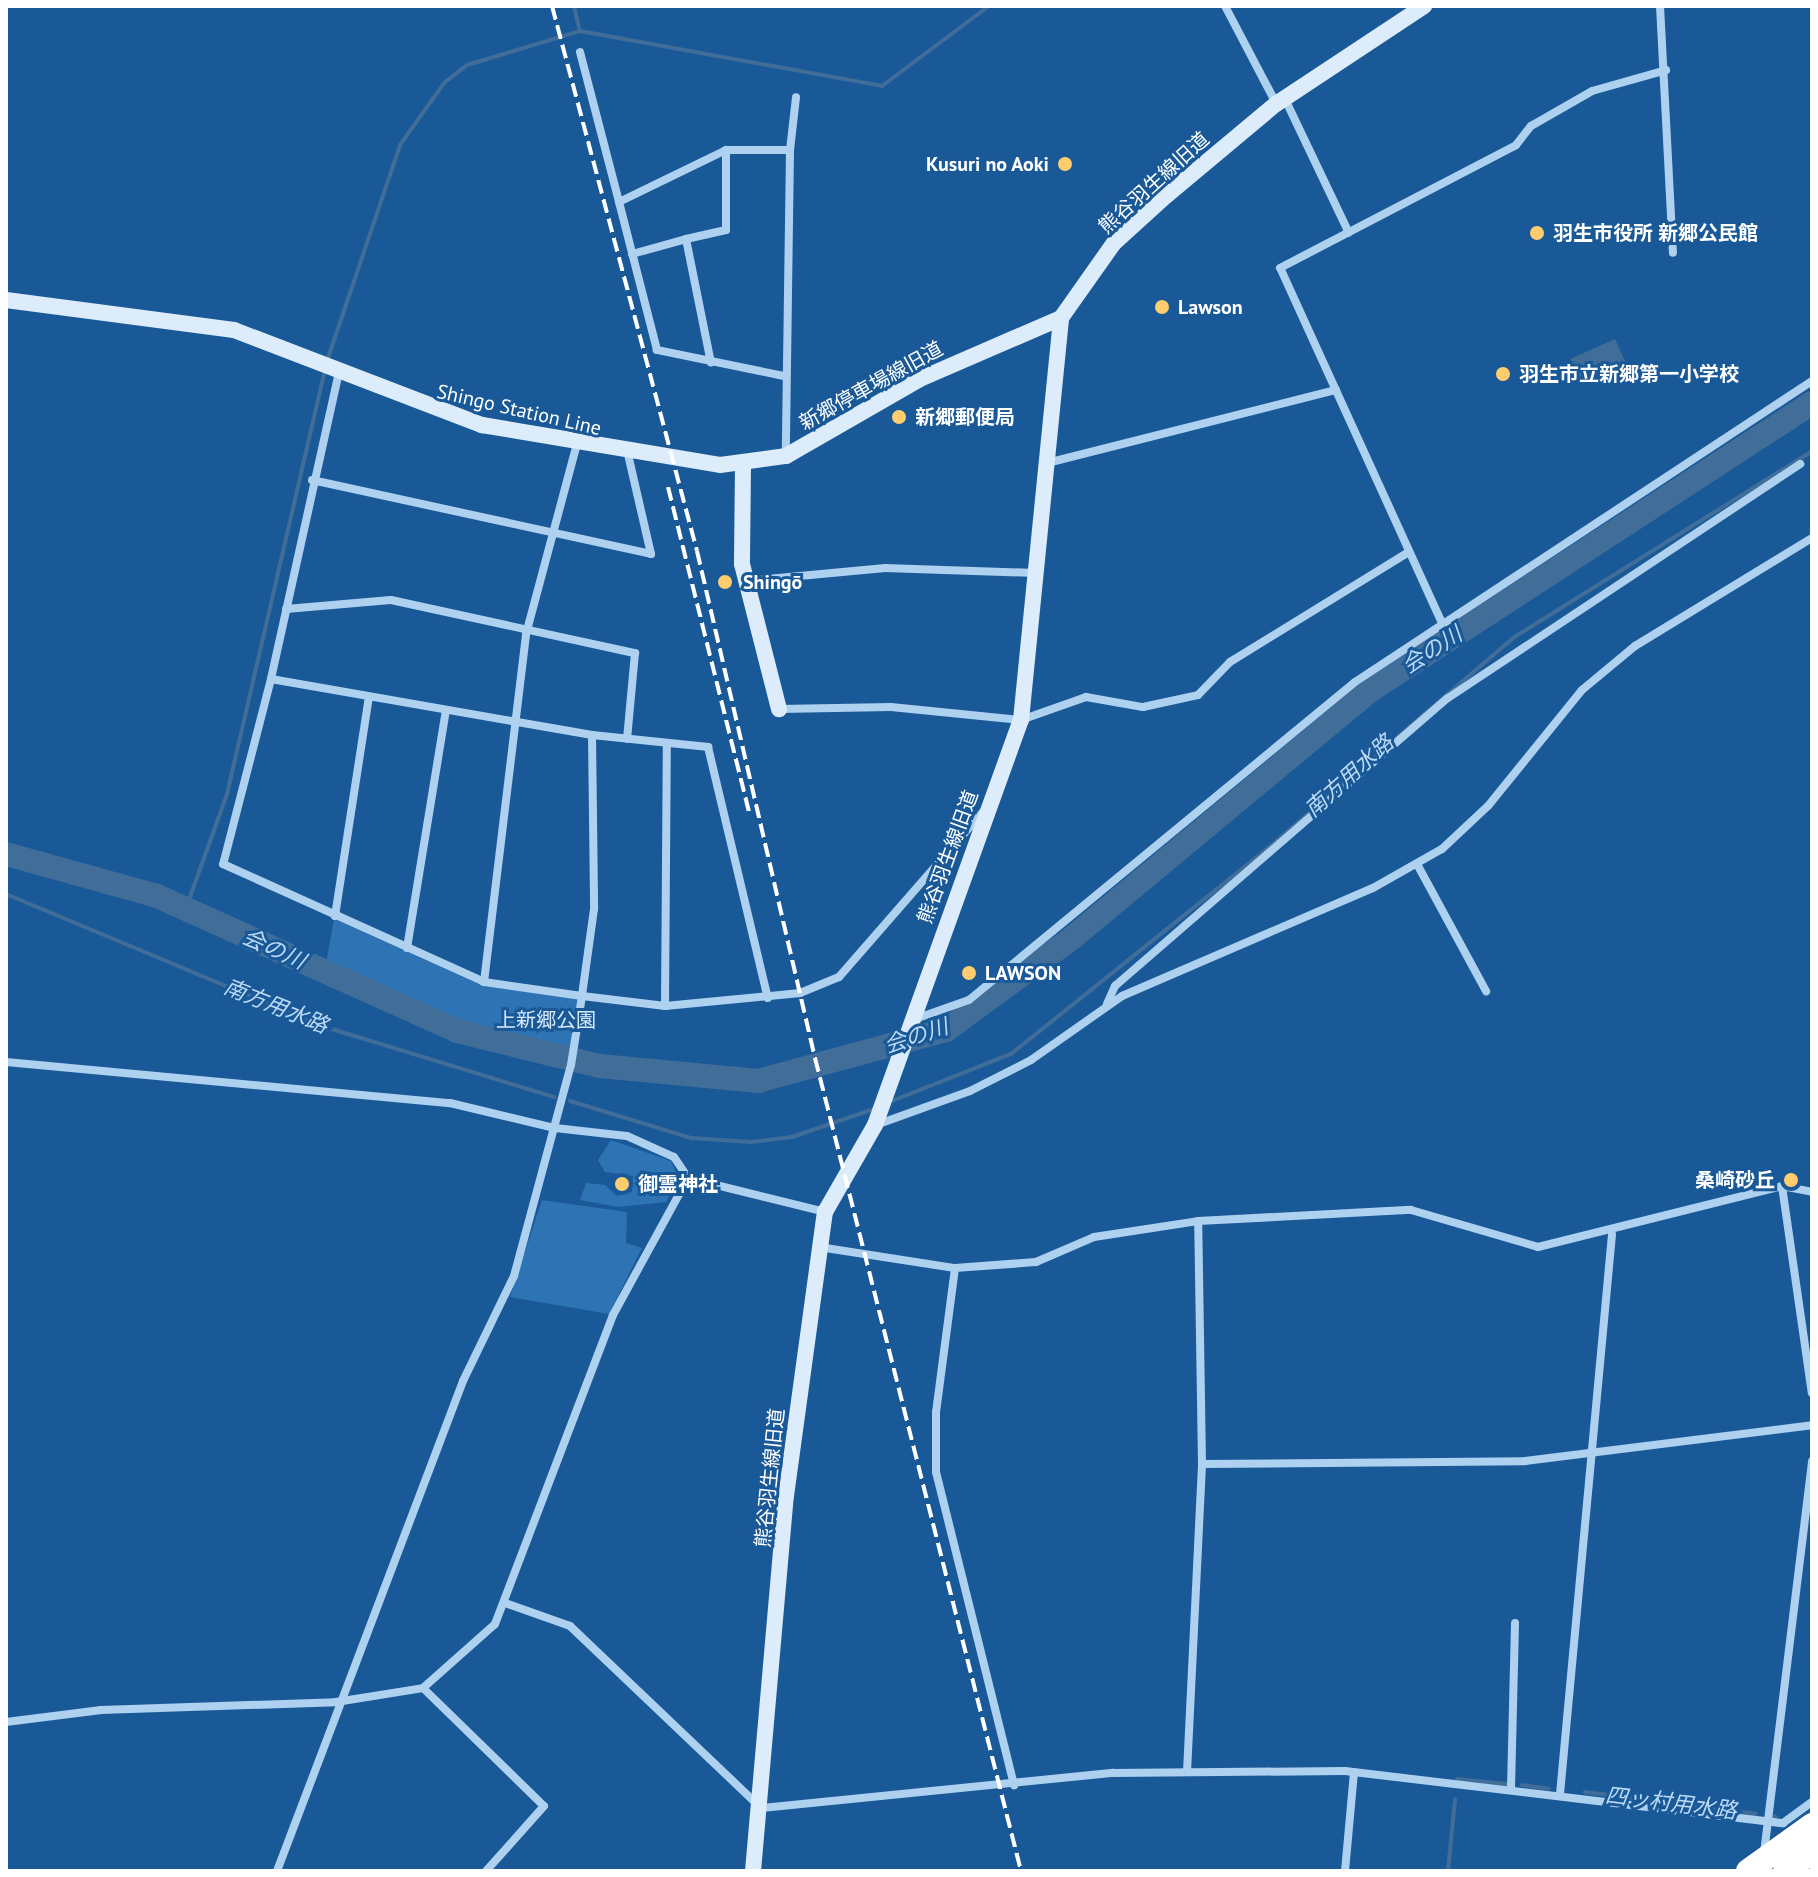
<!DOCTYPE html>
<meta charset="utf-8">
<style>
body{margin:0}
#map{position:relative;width:1818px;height:1877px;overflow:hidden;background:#1a5998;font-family:"PT Sans","Noto Sans JP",sans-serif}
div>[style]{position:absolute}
.green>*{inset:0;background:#2e74b5}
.water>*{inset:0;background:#416d99;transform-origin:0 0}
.stream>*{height:4px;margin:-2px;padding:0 2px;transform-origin:2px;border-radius:2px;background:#416d99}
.river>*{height:24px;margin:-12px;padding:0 12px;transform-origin:12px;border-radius:12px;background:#416d99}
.street>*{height:8px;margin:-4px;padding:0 4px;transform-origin:4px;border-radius:4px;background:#aed1f0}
.secondary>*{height:16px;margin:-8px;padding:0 8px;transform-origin:8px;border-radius:8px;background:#dcecfb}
.highway>*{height:24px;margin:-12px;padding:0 12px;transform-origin:12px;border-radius:12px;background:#fff}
.rail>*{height:4px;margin-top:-2px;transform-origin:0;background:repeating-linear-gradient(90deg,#fff 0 14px,transparent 0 20px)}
.dots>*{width:22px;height:22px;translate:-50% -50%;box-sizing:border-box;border:4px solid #1a5998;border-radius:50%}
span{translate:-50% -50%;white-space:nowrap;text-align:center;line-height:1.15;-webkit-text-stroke:6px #1a5998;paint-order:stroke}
.poi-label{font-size:20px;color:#fff;font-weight:700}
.right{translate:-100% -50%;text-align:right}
.left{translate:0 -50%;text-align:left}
.street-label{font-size:20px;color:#fff}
.park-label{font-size:20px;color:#d5e9fb}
.water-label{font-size:22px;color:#bbdaf7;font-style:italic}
.frame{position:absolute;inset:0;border:8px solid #fff;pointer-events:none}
</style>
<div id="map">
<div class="green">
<div style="clip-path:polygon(334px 919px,483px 986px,579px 998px,571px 1051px,449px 1022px,326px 964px)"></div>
<div style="clip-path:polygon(611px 1140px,671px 1161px,679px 1179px,666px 1202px,618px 1207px,580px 1200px,586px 1183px,605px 1185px,617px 1196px,632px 1192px,633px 1176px,605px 1172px,598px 1160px)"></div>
<div style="clip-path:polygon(542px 1200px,627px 1212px,626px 1243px,642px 1248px,609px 1314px,510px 1297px)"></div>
</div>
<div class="water">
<div style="left:1615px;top:339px;width:27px;height:49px;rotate:66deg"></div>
</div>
<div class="stream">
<div style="left:574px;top:6px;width:26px;rotate:77deg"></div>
<div style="left:327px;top:361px;width:228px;rotate:-71.3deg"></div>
<div style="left:400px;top:145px;width:76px;rotate:-54.6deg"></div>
<div style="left:444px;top:83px;width:29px;rotate:-38deg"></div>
<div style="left:467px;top:65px;width:118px;rotate:-16.7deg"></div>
<div style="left:580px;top:31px;width:307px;rotate:10.3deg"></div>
<div style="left:882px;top:86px;width:134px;rotate:-36.8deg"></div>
<div style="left:6px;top:894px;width:342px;rotate:22.7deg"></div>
<div style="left:322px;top:1026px;width:243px;rotate:17deg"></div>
<div style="left:186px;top:908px;width:121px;rotate:-70.2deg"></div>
<div style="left:227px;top:794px;width:435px;rotate:-77deg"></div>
<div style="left:570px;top:1101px;width:127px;rotate:17deg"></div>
<div style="left:691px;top:1138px;width:60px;rotate:3.8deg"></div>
<div style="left:751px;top:1142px;width:41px;rotate:-7deg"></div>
<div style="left:792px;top:1137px;width:87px;rotate:-18.9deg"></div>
<div style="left:892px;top:1101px;width:128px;rotate:-21.6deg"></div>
<div style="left:1011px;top:1054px;width:337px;rotate:-38.7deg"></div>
<div style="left:1274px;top:843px;width:315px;rotate:-40.6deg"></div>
<div style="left:1513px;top:638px;width:353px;rotate:-32deg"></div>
<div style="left:1457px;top:1779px;width:50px;rotate:5.7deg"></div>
<div style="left:1522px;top:1785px;width:27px;rotate:8deg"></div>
<div style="left:1585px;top:1792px;width:172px;rotate:7.3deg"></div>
<div style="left:1773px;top:1816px;width:3px;rotate:18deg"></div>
<div style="left:1448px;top:1871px;width:72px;rotate:-84.4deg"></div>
</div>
<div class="river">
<div style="left:6px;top:854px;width:157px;rotate:15.5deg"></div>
<div style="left:157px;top:896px;width:329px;rotate:24.2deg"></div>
<div style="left:457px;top:1031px;width:147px;rotate:13.8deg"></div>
<div style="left:600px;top:1066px;width:159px;rotate:5.4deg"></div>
<div style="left:758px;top:1081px;width:195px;rotate:-15.2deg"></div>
<div style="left:946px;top:1030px;width:156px;rotate:-36.1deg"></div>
<div style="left:1072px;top:938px;width:388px;rotate:-39.7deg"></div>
<div style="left:1371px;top:690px;width:526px;rotate:-33.06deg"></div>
</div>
<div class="street">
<div style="left:1225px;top:6px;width:110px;rotate:62.3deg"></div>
<div style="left:1660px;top:6px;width:247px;rotate:87deg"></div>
<div style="left:580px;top:52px;width:155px;rotate:75.4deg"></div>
<div style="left:1285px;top:99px;width:148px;rotate:64.5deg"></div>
<div style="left:790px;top:150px;width:53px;rotate:-83.5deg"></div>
<div style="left:686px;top:239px;width:41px;rotate:-12.7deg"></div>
<div style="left:726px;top:230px;width:80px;rotate:-90deg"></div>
<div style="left:632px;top:254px;width:56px;rotate:-15.5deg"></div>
<div style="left:686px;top:239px;width:126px;rotate:78.6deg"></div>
<div style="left:339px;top:372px;width:314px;rotate:102.5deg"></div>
<div style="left:271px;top:679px;width:326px;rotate:9.9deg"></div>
<div style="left:592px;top:735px;width:174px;rotate:89.3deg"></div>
<div style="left:594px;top:909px;width:88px;rotate:97.9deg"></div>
<div style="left:582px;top:996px;width:84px;rotate:6.9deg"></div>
<div style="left:665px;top:1006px;width:136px;rotate:-5.5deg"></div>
<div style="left:800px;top:993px;width:42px;rotate:-22.3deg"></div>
<div style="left:839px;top:977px;width:219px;rotate:-48.9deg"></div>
<div style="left:784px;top:376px;width:130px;rotate:-168.4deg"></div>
<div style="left:657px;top:350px;width:153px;rotate:-104.4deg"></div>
<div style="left:619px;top:202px;width:119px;rotate:-25.9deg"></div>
<div style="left:726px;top:150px;width:64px"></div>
<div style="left:790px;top:150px;width:305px;rotate:90.8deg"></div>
<div style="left:1051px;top:462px;width:294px;rotate:-14.2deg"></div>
<div style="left:312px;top:480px;width:347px;rotate:12.3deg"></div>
<div style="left:651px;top:554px;width:103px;rotate:-103deg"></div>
<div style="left:747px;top:581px;width:139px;rotate:-5.4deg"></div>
<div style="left:885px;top:568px;width:150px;rotate:1.9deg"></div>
<div style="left:286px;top:609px;width:105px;rotate:-4.9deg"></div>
<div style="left:391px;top:600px;width:250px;rotate:12.3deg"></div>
<div style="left:635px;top:653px;width:86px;rotate:95.3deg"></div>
<div style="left:1442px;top:623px;width:390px;rotate:-114.5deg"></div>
<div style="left:1280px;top:268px;width:266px;rotate:-27.5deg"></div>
<div style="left:1516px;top:145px;width:24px;rotate:-52deg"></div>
<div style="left:1531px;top:126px;width:70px;rotate:-29.8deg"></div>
<div style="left:1592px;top:91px;width:77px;rotate:-15.8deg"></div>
<div style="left:271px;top:679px;width:191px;rotate:104.5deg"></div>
<div style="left:223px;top:864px;width:286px;rotate:24.3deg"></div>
<div style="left:779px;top:709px;width:112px;rotate:-1deg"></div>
<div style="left:891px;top:707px;width:131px;rotate:5.7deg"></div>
<div style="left:1021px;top:720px;width:69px;rotate:-19.5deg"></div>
<div style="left:1086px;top:697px;width:58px;rotate:10deg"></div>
<div style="left:1143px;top:707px;width:56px;rotate:-12.3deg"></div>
<div style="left:1198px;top:695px;width:46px;rotate:-45.9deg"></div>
<div style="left:1230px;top:662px;width:208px;rotate:-31.6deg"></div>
<div style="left:592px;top:735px;width:117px;rotate:5.9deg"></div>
<div style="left:708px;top:747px;width:258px;rotate:76.6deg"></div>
<div style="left:1417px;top:864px;width:145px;rotate:61.5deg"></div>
<div style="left:335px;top:916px;width:222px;rotate:-81.2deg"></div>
<div style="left:407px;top:948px;width:241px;rotate:-80.7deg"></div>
<div style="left:1107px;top:1004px;width:20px;rotate:-66deg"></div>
<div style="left:1115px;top:986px;width:440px;rotate:-40.9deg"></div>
<div style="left:1448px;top:698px;width:423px;rotate:-33.6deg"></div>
<div style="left:665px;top:1006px;width:263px;rotate:-89.6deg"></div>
<div style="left:915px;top:1019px;width:57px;rotate:-19.4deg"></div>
<div style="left:969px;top:1000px;width:500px;rotate:-39.48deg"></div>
<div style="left:1355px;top:682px;width:547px;rotate:-33.37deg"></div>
<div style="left:6px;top:1062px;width:446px;rotate:5.3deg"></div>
<div style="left:450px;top:1103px;width:108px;rotate:13.4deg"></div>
<div style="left:555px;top:1128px;width:72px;rotate:6.3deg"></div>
<div style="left:627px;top:1136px;width:51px;rotate:24.1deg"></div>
<div style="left:674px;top:1157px;width:25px;rotate:56deg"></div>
<div style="left:688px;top:1178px;width:141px;rotate:13.9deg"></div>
<div style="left:876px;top:1125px;width:100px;rotate:-19.9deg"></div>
<div style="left:970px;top:1091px;width:68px;rotate:-26.9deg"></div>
<div style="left:1031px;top:1060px;width:111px;rotate:-35.1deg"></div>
<div style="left:1122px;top:996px;width:273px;rotate:-23.3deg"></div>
<div style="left:1373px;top:888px;width:79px;rotate:-29.5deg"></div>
<div style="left:1442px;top:849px;width:63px;rotate:-43.1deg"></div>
<div style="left:1488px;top:806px;width:149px;rotate:-51deg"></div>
<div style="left:1582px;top:690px;width:69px;rotate:-39.7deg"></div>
<div style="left:1635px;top:646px;width:207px;rotate:-31.4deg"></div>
<div style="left:1782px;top:1186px;width:209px;rotate:81.8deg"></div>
<div style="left:819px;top:1247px;width:138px;rotate:8.8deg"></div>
<div style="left:955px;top:1268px;width:145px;rotate:97.5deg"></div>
<div style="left:936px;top:1412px;width:60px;rotate:90deg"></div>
<div style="left:936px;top:1472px;width:323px;rotate:76deg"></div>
<div style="left:955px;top:1268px;width:81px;rotate:-4.2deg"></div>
<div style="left:1036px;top:1262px;width:63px;rotate:-23.3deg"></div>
<div style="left:1094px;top:1237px;width:105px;rotate:-8.7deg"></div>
<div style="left:1198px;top:1221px;width:213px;rotate:-3deg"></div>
<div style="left:1411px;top:1210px;width:132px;rotate:16.2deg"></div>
<div style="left:1538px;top:1247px;width:252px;rotate:-14deg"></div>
<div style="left:1782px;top:1186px;width:31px;rotate:11deg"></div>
<div style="left:1202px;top:1464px;width:323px;rotate:-0.5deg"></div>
<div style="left:1525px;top:1461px;width:289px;rotate:-7.1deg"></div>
<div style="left:505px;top:1603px;width:69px;rotate:19.5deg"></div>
<div style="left:570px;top:1626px;width:264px;rotate:43.6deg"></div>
<div style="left:761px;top:1808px;width:354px;rotate:-5.7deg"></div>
<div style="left:1113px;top:1773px;width:232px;rotate:-0.5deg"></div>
<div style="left:1345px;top:1771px;width:441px;rotate:6.8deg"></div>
<div style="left:1783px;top:1823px;width:36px;rotate:-36deg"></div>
<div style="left:423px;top:1688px;width:169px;rotate:44.3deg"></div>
<div style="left:544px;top:1806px;width:87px;rotate:131.7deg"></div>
<div style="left:6px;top:1722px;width:96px;rotate:-7.2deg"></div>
<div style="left:101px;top:1710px;width:235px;rotate:-1.9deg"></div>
<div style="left:336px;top:1702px;width:88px;rotate:-9.1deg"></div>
<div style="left:423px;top:1688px;width:96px;rotate:-41.6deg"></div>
<div style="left:495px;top:1624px;width:331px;rotate:-69.1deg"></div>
<div style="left:613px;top:1315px;width:156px;rotate:-61.3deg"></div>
<div style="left:1187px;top:1772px;width:308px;rotate:-87.2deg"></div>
<div style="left:1202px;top:1464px;width:243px;rotate:-90.9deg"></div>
<div style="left:1511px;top:1788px;width:165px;rotate:-88.6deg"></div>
<div style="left:1560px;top:1794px;width:562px;rotate:-84.69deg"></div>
<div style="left:1764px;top:1853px;width:395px;rotate:-83deg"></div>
<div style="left:277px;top:1871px;width:524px;rotate:-69.21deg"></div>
<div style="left:463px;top:1381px;width:117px;rotate:-64.1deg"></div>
<div style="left:514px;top:1276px;width:219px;rotate:-74.9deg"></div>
<div style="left:571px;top:1065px;width:70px;rotate:-80.9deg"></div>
<div style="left:582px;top:996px;width:99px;rotate:-171.9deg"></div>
<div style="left:484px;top:982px;width:351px;rotate:-83.1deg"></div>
<div style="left:526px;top:634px;width:194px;rotate:-75deg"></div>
<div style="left:1345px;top:1871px;width:99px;rotate:-84.8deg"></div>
</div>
<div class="secondary">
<div style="left:6px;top:300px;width:230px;rotate:7.5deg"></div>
<div style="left:234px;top:330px;width:266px;rotate:21deg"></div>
<div style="left:482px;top:425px;width:241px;rotate:9.5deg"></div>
<div style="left:720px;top:465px;width:67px;rotate:-7.8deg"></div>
<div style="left:786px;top:456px;width:155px;rotate:-29.9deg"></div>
<div style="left:920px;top:379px;width:154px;rotate:-23.4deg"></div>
<div style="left:743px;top:465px;width:99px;rotate:90.6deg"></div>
<div style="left:742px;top:564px;width:150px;rotate:75.7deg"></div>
<div style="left:753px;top:1871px;width:376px;rotate:-85deg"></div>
<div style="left:786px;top:1496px;width:287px;rotate:-82.2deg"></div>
<div style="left:825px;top:1212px;width:100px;rotate:-60.1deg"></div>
<div style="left:875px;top:1125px;width:431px;rotate:-70.2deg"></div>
<div style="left:1021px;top:720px;width:404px;rotate:-84.3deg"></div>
<div style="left:1061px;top:318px;width:92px;rotate:-54.8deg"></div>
<div style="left:1114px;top:243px;width:72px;rotate:-42.2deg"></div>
<div style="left:1167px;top:195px;width:142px;rotate:-39.9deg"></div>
<div style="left:1276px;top:104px;width:178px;rotate:-33.5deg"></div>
</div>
<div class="highway">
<div style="left:1748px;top:1871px;width:79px;rotate:-35.7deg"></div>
<div style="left:1785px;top:1871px;width:33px;rotate:-35deg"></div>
</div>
<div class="rail">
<div style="left:552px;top:6px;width:564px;rotate:75.1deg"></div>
<div style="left:697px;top:551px;width:521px;rotate:76.9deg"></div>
<div style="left:815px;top:1058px;width:839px;rotate:75.78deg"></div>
<div style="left:668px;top:487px;width:336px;rotate:76deg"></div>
</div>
<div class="dots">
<div style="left:1065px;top:164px;background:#ffcc6e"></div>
<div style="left:1537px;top:233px;background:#ffcc6e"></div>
<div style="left:1162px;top:307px;background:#ffcc6e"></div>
<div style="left:1503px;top:374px;background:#ffcc6e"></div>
<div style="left:899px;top:417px;background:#ffcc6e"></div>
<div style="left:725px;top:582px;background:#ffcc6e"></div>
<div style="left:969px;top:973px;background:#ffcc6e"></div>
<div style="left:1791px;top:1180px;background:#ffcc6e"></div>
<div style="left:622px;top:1184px;background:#ffcc6e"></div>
</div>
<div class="poi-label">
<span class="right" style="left:1049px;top:164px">Kusuri no Aoki</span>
<span class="left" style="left:1553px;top:233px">羽生市役所 新郷公民館</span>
<span class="left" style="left:1178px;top:307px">Lawson</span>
<span class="left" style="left:1519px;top:374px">羽生市立新郷第一小学校</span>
<span class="left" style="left:915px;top:417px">新郷郵便局</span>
<span class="left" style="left:743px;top:582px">Shingō</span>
<span class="left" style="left:985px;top:973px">LAWSON</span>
<span class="right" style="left:1775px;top:1180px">桑崎砂丘</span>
<span class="left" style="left:638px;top:1184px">御霊神社</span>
</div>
<div class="street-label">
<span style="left:1154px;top:183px;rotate:-42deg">熊谷羽生線旧道</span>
<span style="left:871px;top:386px;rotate:-29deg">新郷停車場線旧道</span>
<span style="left:519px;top:410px;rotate:13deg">Shingo Station Line</span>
<span style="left:948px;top:857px;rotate:-70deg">熊谷羽生線旧道</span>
<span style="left:770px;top:1478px;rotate:-84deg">熊谷羽生線旧道</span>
</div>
<div class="park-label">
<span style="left:546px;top:1020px">上新郷公園</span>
</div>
<div class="water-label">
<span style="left:1432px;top:650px;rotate:-33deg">会の川</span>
<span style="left:1349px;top:776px;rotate:-42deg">南方用水路</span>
<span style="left:274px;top:949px;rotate:24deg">会の川</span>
<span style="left:276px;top:1006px;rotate:22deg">南方用水路</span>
<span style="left:916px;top:1036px;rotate:-18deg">会の川</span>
<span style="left:1671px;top:1803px;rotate:7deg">四ッ村用水路</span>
</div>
<div class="frame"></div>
</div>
